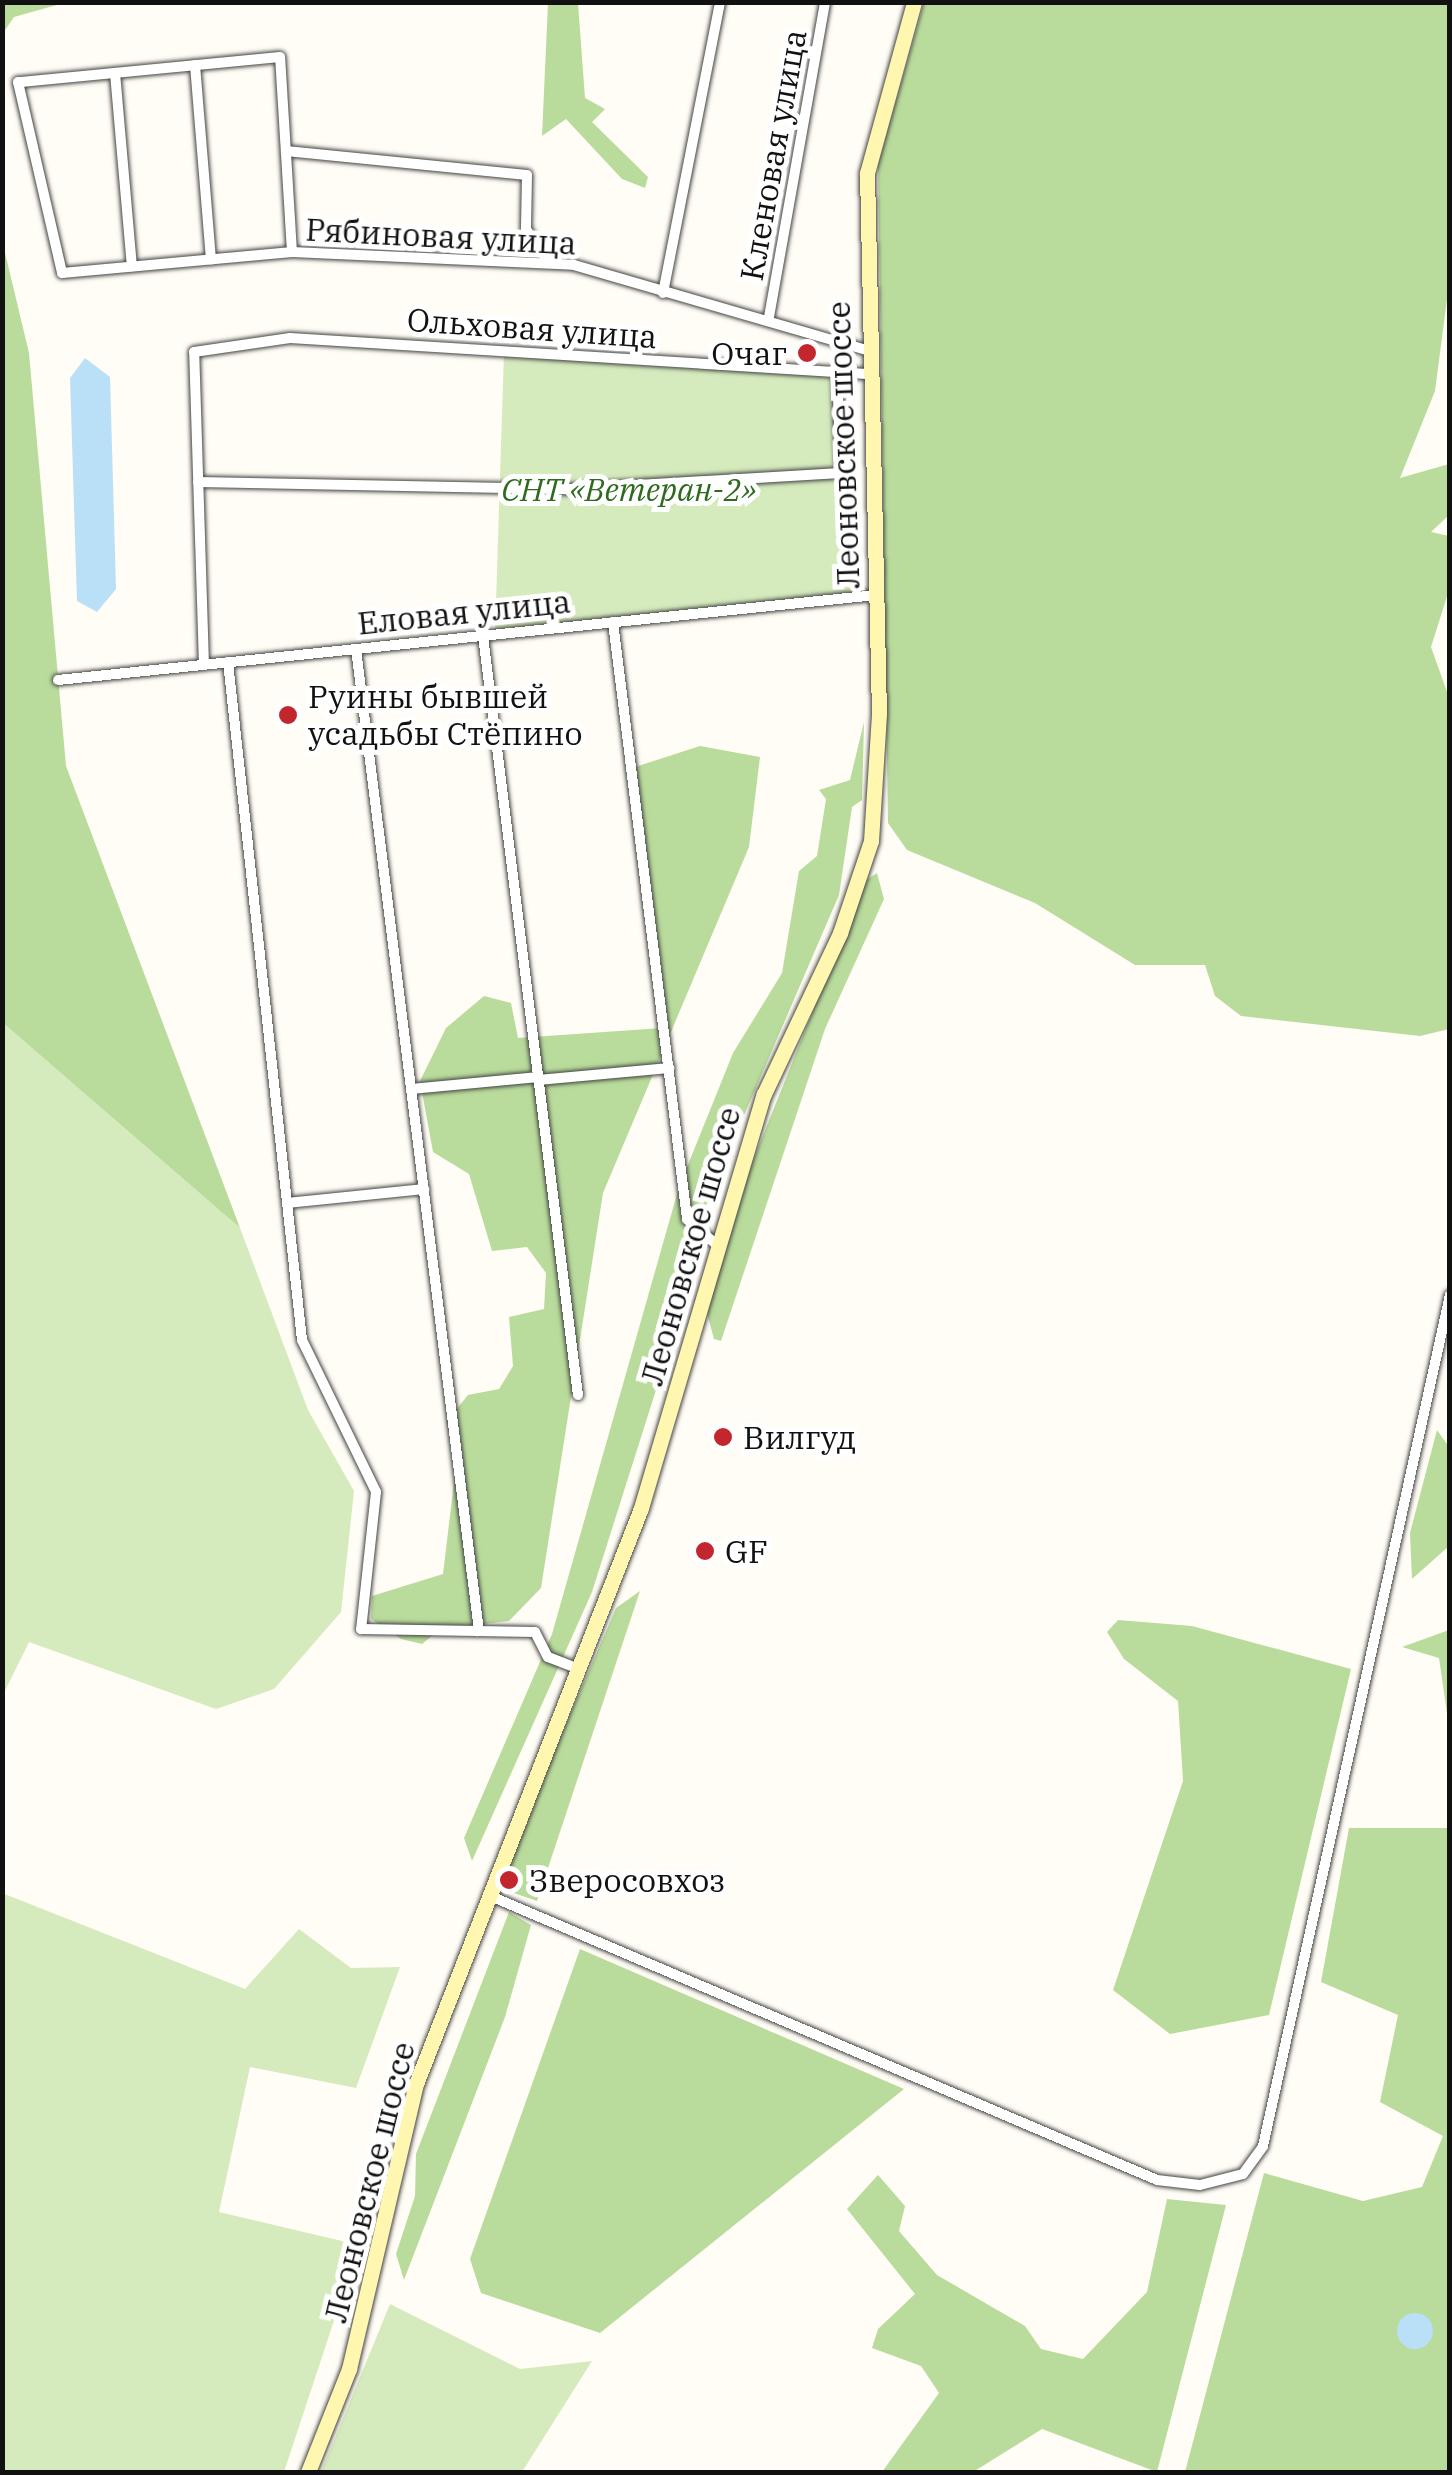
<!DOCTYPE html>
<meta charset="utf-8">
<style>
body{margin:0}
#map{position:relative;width:1452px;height:2475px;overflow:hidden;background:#fffdf5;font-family:"IBM Plex Serif",serif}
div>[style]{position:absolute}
.green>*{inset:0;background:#d5ebbd}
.forest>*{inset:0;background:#b9dc9c}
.water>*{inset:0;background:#b9e0f7}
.round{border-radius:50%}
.roads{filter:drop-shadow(0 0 2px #444) drop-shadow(0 0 2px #444)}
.street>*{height:10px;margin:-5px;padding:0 5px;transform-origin:5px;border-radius:5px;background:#fff}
.secondary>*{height:15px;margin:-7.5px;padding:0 7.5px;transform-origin:7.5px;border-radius:7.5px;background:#fff6b0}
.dots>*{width:28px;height:28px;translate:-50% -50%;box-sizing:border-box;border:5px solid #fff;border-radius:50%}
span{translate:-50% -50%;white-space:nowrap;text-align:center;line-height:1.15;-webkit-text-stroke:10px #fff;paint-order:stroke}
.street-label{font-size:32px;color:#111}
.poi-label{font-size:32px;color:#111}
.right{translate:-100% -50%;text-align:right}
.left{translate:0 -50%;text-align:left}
.park-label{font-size:32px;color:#2f6b1f;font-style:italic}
.frame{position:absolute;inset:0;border:5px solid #111;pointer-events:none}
</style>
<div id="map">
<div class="green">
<div style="clip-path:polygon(504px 352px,847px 373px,857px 597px,495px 634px)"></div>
<div style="clip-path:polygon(3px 1023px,240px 1228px,308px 1410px,354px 1491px,341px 1612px,274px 1689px,216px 1709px,29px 1642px,3px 1695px)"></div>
<div style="clip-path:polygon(2px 1893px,245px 1989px,299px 1929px,351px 1968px,400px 1967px,356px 2088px,250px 2067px,219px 2212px,359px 2245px,284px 2472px,3px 2472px)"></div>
<div style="clip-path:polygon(390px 2304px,520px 2369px,592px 2361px,522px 2472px,321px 2472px)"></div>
</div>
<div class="forest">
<div style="clip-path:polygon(3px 2px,64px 2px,64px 3px,14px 17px,3px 33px)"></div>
<div style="clip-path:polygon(548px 3px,578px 3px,585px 98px,605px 109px,592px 122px,648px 177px,645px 188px,622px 179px,566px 119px,542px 136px)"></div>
<div style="clip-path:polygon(924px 3px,1449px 3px,1449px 284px,1435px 391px,1400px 478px,1449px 464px,1449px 515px,1431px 532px,1449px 536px,1449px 590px,1431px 647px,1450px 700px,1449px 1029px,1420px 1036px,1241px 1016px,1215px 996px,1205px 965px,1135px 965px,1035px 903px,907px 850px,888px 823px,878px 165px)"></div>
<div style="clip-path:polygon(2px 240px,29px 353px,66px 766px,240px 1228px,3px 1023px)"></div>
<div style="clip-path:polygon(864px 722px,862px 800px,852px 807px,839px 895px,708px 1199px,700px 1251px,592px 1592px,472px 1861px,464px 1838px,552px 1634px,679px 1187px,733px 1053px,782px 973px,799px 871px,817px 856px,826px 799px,819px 790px,850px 780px)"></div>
<div style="clip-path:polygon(700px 746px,760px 757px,749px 847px,603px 1193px,541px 1588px,509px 1621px,440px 1629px,422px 1644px,401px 1639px,371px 1619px,372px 1596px,443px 1574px,457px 1457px,446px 1422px,468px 1395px,499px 1389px,513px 1366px,509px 1317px,544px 1309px,546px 1273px,527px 1247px,492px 1251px,469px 1174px,433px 1152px,420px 1081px,446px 1028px,484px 996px,511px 1003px,518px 1038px,662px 1028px,635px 767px)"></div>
<div style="clip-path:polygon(877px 873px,884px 899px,825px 1029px,721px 1341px,714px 1339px,706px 1310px,740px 1193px,865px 881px)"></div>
<div style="clip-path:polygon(1437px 1430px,1449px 1447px,1449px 1546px,1412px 1579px,1410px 1533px)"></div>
<div style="clip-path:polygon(640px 1591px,537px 1901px,496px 1887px,616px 1608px)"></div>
<div style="clip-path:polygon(1118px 1620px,1192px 1626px,1351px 1669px,1269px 2015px,1170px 2034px,1113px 1990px,1183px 1781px,1178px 1701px,1124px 1659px,1107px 1632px)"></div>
<div style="clip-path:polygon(1449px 1630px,1450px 1630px,1449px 1727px,1439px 1658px,1402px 1647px)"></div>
<div style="clip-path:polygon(1349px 1828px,1449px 1828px,1449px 2472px,1185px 2472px,1264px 2173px,1363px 2201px,1422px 2187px,1443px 2136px,1380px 2102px,1398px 2015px,1321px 1982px)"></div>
<div style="clip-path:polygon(509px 1912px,531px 1925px,505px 2017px,404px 2280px,396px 2254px,415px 2196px,416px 2154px)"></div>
<div style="clip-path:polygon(580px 1949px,904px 2089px,600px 2333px,481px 2293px,470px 2259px)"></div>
<div style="clip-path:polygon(878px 2175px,905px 2206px,899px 2231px,937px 2275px,1025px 2326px,1041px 2349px,1083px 2359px,1147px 2292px,1167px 2199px,1226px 2205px,1157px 2472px,1042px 2429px,973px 2472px,882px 2472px,939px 2393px,921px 2366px,872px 2348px,878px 2329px,915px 2294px,847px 2209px)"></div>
</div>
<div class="water">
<div style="clip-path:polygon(85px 358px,110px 377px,116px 589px,97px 612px,77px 601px,70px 378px)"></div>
<div class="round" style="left:1397px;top:2313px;width:36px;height:36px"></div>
</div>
<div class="roads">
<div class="street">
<div style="left:195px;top:65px;width:195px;rotate:85.3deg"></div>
<div style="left:115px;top:73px;width:194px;rotate:85deg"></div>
<div style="left:286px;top:151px;width:242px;rotate:5.7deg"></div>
<div style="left:527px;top:175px;width:54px;rotate:91.1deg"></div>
<div style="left:526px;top:229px;width:41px;rotate:55.9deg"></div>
<div style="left:292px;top:252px;width:195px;rotate:-93.5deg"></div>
<div style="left:280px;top:57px;width:263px;rotate:174.5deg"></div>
<div style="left:18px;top:82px;width:196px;rotate:77deg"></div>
<div style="left:62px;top:273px;width:231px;rotate:-5.2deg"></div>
<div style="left:292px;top:252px;width:282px;rotate:2.6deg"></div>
<div style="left:574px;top:265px;width:304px;rotate:16.2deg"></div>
<div style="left:663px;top:293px;width:297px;rotate:-78.9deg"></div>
<div style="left:769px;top:317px;width:320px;rotate:-79.9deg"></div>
<div style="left:198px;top:482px;width:373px;rotate:1.1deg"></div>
<div style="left:571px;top:489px;width:270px;rotate:-3.4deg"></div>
<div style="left:841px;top:473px;width:101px;rotate:-92.3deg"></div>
<div style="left:613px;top:622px;width:602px;rotate:82.93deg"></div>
<div style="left:687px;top:1219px;width:38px;rotate:41deg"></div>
<div style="left:483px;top:636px;width:765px;rotate:82.87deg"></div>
<div style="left:356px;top:649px;width:990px;rotate:82.86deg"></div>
<div style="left:228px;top:662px;width:682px;rotate:83.77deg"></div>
<div style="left:302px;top:1340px;width:169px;rotate:64deg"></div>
<div style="left:376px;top:1492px;width:138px;rotate:96.2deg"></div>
<div style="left:361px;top:1629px;width:174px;rotate:1deg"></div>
<div style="left:535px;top:1632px;width:28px;rotate:63deg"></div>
<div style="left:548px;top:1657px;width:33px;rotate:21deg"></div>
<div style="left:204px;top:665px;width:313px;rotate:-91.8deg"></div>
<div style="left:194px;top:352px;width:97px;rotate:-8.3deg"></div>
<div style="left:290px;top:338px;width:578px;rotate:3.57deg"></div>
<div style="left:58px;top:680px;width:822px;rotate:-5.93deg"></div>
<div style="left:538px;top:1080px;width:132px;rotate:-5.2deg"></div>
<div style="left:411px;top:1089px;width:128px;rotate:-5.4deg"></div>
<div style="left:287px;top:1203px;width:138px;rotate:-5.8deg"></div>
<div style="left:488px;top:1895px;width:727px;rotate:23.07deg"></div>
<div style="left:1157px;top:2180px;width:43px;rotate:6.6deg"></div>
<div style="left:1200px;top:2185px;width:44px;rotate:-14.3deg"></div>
<div style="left:1243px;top:2174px;width:34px;rotate:-54deg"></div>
<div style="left:1263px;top:2146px;width:871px;rotate:-77.61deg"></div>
</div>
<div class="secondary">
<div style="left:308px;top:2472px;width:111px;rotate:-68.3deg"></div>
<div style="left:349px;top:2369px;width:293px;rotate:-76.8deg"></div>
<div style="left:416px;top:2084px;width:618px;rotate:-68.66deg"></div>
<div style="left:641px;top:1508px;width:432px;rotate:-73.5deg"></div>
<div style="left:764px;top:1094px;width:178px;rotate:-64.7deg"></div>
<div style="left:840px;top:933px;width:97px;rotate:-71.4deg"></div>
<div style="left:871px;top:841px;width:127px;rotate:-86.4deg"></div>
<div style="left:879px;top:714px;width:541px;rotate:-91.27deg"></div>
<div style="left:867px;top:173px;width:177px;rotate:-74.6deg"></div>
</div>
</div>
<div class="dots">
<div style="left:807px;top:353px;background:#c4262e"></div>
<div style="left:288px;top:715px;background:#c4262e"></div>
<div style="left:723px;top:1437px;background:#c4262e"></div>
<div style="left:705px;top:1551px;background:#c4262e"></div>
<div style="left:509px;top:1880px;background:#c4262e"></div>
</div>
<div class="street-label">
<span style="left:773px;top:155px;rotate:-80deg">Кленовая улица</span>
<span style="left:441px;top:236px;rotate:3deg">Рябиновая улица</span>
<span style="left:532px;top:328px;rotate:4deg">Ольховая улица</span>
<span style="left:843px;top:445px;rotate:-92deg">Леоновское шоссе</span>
<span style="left:464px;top:612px;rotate:-6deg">Еловая улица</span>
<span style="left:690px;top:1246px;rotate:-74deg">Леоновское шоссе</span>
<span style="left:369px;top:2182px;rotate:-76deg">Леоновское шоссе</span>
</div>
<div class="poi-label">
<span class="right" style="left:787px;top:353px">Очаг</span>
<span class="left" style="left:308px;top:715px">Руины бывшей<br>усадьбы Стёпино</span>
<span class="left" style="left:743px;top:1437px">Вилгуд</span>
<span class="left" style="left:725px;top:1551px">GF</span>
<span class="left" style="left:529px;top:1880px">Зверосовхоз</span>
</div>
<div class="park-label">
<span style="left:629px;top:489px">СНТ «Ветеран-2»</span>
</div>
<div class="frame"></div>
</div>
